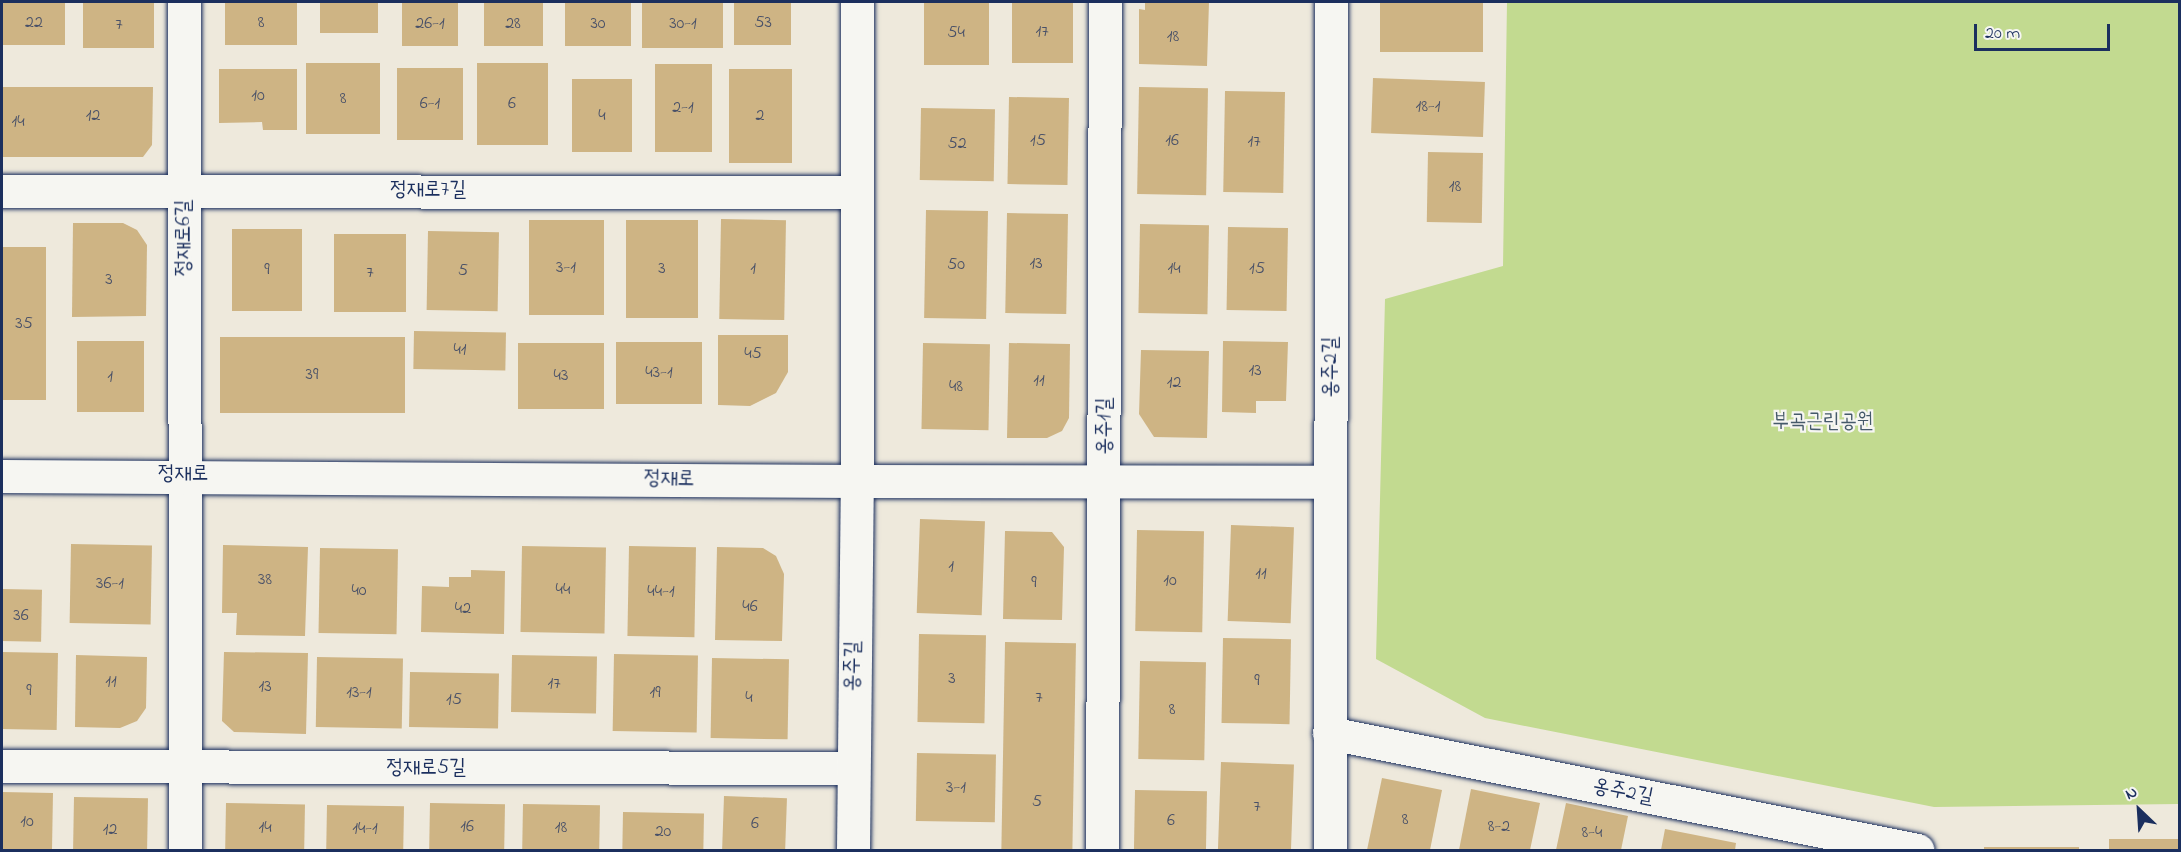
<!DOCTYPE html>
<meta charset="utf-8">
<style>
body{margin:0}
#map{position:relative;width:2181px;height:852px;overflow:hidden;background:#eee9dc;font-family:"Indie Flower","Poor Story",sans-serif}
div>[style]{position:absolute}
.green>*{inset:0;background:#c2da90}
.building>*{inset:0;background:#ceb484;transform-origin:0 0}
.roads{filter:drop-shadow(0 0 2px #1b2f5e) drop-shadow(0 0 2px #1b2f5e)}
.minor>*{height:33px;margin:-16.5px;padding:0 16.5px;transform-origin:16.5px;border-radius:16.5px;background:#f6f6f2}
.tertiary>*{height:33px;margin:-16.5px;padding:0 16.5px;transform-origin:16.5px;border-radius:16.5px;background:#f6f6f2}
span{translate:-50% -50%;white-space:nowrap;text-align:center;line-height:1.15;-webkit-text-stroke:4.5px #f6f6f2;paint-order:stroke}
.number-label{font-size:18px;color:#485068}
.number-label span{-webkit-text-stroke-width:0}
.street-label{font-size:21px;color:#1b2f5e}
.park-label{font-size:21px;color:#455a6a}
.frame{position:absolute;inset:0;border:3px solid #1b2f5e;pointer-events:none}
.north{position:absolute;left:2109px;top:780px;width:60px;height:60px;-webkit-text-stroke:4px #f6f6f2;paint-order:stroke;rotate:335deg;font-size:16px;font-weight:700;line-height:24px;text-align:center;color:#1b2f5e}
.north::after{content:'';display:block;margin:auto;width:21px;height:27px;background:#1b2f5e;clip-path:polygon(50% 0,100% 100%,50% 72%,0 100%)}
.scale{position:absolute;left:1974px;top:24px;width:136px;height:27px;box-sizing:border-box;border:3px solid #1b2f5e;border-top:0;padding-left:8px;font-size:18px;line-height:21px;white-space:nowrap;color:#1b2f5e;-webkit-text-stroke:4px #f6f6f2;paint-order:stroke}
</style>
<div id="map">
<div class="green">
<div style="clip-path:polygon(1507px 2px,2179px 2px,2179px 804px,1934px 807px,1485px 718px,1376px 659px,1385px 299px,1503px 266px)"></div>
</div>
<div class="building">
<div style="left:3px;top:2px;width:62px;height:43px"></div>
<div style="left:83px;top:2px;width:71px;height:46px"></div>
<div style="left:225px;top:2px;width:72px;height:43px"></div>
<div style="left:320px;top:2px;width:58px;height:31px"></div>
<div style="left:402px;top:2px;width:56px;height:44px"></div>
<div style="left:484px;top:2px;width:59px;height:44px"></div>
<div style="left:565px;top:2px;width:66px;height:44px"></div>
<div style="left:642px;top:2px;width:81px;height:46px"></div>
<div style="left:734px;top:2px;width:57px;height:43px"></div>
<div style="left:924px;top:2px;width:65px;height:63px"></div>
<div style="left:1012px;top:2px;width:61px;height:61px"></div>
<div style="clip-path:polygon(1145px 2px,1209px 2px,1207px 66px,1139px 64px,1139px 9px,1145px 10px)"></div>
<div style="left:1380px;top:2px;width:103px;height:50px"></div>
<div style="left:306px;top:63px;width:74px;height:71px"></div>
<div style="left:477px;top:63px;width:71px;height:82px"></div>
<div style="left:655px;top:64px;width:57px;height:88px"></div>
<div style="left:397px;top:68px;width:66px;height:72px"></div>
<div style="clip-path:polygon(219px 69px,297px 69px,297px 130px,263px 130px,262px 122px,219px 123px)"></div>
<div style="left:729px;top:69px;width:63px;height:94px"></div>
<div style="left:1373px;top:78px;width:112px;height:55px;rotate:2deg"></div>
<div style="left:572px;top:79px;width:60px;height:73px"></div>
<div style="clip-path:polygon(2px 87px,153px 87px,152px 145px,143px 157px,2px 157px)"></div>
<div style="left:1139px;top:87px;width:69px;height:107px;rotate:1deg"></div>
<div style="left:1225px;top:91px;width:60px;height:101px;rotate:1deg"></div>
<div style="left:1009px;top:97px;width:60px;height:87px;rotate:1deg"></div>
<div style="left:921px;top:108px;width:74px;height:72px;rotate:1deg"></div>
<div style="left:1428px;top:152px;width:55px;height:70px;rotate:1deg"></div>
<div style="left:926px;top:210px;width:62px;height:108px;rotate:1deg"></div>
<div style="left:1007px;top:213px;width:61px;height:100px;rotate:1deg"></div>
<div style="left:721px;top:219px;width:65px;height:100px;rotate:1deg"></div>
<div style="left:529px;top:220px;width:75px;height:95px"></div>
<div style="left:626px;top:220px;width:72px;height:98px"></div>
<div style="clip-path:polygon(73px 223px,123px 223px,137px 230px,147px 245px,146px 316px,72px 317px)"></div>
<div style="left:1140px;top:224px;width:69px;height:89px;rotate:1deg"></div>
<div style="left:1228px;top:227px;width:60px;height:83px;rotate:1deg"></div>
<div style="left:232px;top:229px;width:70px;height:82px"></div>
<div style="left:428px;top:231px;width:71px;height:79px;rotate:1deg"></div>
<div style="left:334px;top:234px;width:72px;height:78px"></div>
<div style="left:2px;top:247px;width:44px;height:153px"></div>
<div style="left:414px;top:331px;width:92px;height:38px;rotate:1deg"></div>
<div style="clip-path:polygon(718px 335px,788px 335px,788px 372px,776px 393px,750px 406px,718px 405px)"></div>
<div style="left:220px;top:337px;width:185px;height:76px"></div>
<div style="left:77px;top:341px;width:67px;height:71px"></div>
<div style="clip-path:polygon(1223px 341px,1288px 342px,1286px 401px,1256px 401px,1256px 413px,1222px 412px)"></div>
<div style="left:616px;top:342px;width:86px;height:62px"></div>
<div style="left:518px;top:343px;width:86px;height:66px"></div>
<div style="left:923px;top:343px;width:67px;height:86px;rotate:1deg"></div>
<div style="clip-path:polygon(1009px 343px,1070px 344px,1069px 418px,1062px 431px,1047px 438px,1007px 438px)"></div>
<div style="clip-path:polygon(1141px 350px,1209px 351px,1207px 438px,1154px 437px,1139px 414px)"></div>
<div style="left:920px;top:519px;width:65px;height:94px;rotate:2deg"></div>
<div style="left:1231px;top:525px;width:63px;height:96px;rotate:2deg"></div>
<div style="left:1137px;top:530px;width:67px;height:101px;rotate:1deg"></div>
<div style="clip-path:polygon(1005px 531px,1052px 532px,1064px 547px,1062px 620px,1003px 619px)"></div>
<div style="left:71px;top:544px;width:81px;height:79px;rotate:1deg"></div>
<div style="clip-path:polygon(223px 545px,308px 547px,305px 636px,236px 635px,237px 613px,222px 613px)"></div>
<div style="left:522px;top:546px;width:84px;height:86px;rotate:1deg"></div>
<div style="left:629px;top:546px;width:67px;height:90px;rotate:1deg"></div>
<div style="clip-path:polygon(717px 547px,763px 548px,776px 556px,784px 574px,782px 641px,715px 640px)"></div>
<div style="left:320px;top:548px;width:78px;height:85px;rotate:1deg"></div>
<div style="clip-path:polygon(471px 570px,505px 571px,504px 634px,421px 632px,422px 586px,449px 587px,449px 577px,471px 577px)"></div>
<div style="left:2px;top:589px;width:40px;height:52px;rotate:1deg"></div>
<div style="left:919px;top:634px;width:67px;height:88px;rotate:1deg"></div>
<div style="left:1223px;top:638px;width:68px;height:85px;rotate:1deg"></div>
<div style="left:1005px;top:642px;width:71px;height:208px;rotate:1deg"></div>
<div style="left:2px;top:652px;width:56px;height:77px;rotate:1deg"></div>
<div style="clip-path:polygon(224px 652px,308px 653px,306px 734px,234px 732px,222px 721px)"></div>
<div style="left:614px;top:654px;width:84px;height:77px;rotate:1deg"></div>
<div style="clip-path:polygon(76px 655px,147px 657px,146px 708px,137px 721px,120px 728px,75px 727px)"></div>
<div style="left:512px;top:655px;width:85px;height:57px;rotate:1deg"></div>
<div style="left:317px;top:657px;width:86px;height:70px;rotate:1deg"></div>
<div style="left:712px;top:658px;width:77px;height:80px;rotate:1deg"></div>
<div style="left:1140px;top:661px;width:66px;height:98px;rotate:1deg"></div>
<div style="left:410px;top:672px;width:89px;height:55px;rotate:1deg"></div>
<div style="left:917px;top:753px;width:79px;height:68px;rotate:1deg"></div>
<div style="left:1221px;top:762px;width:73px;height:88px;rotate:2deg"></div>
<div style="clip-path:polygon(1382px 778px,1442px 790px,1430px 850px,1367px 850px)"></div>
<div style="clip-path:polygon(1471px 789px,1540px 803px,1530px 850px,1459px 850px)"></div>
<div style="left:1135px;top:790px;width:72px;height:60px;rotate:1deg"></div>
<div style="left:2px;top:792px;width:51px;height:58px;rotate:1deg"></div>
<div style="left:724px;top:796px;width:63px;height:54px;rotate:2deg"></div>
<div style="left:74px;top:797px;width:74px;height:53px;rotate:1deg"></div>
<div style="left:226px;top:803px;width:79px;height:47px;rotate:1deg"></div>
<div style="left:430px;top:803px;width:75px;height:47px;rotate:1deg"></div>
<div style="clip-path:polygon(1566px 803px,1628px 816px,1621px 850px,1556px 850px)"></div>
<div style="left:523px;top:804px;width:77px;height:46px;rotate:1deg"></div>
<div style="left:327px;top:805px;width:77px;height:45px;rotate:1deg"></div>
<div style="left:623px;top:812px;width:81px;height:38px;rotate:1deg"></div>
<div style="clip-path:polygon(1665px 829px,1736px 843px,1735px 850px,1661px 850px)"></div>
<div style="left:2180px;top:839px;width:11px;height:71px;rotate:90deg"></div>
<div style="left:1984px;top:847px;width:95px;height:3px"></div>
</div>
<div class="roads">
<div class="minor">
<div style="left:184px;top:2px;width:848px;rotate:89.93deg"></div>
<div style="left:2px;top:191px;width:853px;rotate:0.07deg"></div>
<div style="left:1329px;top:733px;width:600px;rotate:11.25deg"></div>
<div style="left:2px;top:766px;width:849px;rotate:0.13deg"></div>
<div style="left:853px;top:850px;width:369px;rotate:-89.4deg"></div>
<div style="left:857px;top:481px;width:473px;rotate:0.1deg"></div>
<div style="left:1102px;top:850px;width:848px;rotate:-89.8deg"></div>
<div style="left:1330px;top:850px;width:848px;rotate:-89.93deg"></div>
</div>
<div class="tertiary">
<div style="left:2px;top:476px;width:855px;rotate:0.34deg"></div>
<div style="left:857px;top:481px;width:479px;rotate:-90deg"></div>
</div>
</div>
<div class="number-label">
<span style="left:34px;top:23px">22</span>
<span style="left:261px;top:23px">8</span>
<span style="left:763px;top:23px">53</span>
<span style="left:430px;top:24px">26-1</span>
<span style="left:513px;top:24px">28</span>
<span style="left:598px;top:24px">30</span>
<span style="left:683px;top:24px">30-1</span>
<span style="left:119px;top:25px">7</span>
<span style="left:1042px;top:32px">17</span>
<span style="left:956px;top:33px">54</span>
<span style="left:1173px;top:37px">18</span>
<span style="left:258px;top:96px">10</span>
<span style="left:343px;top:99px">8</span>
<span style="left:430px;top:104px">6-1</span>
<span style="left:512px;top:104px">6</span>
<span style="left:1428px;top:107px">18-1</span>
<span style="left:683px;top:108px">2-1</span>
<span style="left:93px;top:116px">12</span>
<span style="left:602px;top:116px">4</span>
<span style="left:760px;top:116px">2</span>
<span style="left:18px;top:122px">14</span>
<span style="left:1038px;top:141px">15</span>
<span style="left:1172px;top:141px">16</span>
<span style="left:1254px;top:142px">17</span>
<span style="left:957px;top:144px">52</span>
<span style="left:1455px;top:187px">18</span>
<span style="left:1036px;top:264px">13</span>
<span style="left:956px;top:265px">50</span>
<span style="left:566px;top:268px">3-1</span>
<span style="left:662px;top:269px">3</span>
<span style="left:753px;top:269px">1</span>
<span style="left:1174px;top:269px">14</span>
<span style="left:1257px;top:269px">15</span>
<span style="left:267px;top:270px">9</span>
<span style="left:463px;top:271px">5</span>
<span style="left:370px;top:273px">7</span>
<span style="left:109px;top:280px">3</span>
<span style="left:24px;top:324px">35</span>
<span style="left:460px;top:350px">41</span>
<span style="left:753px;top:354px">45</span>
<span style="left:1255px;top:371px">13</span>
<span style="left:659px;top:373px">43-1</span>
<span style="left:312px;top:375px">39</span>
<span style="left:561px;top:376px">43</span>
<span style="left:110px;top:377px">1</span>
<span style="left:1039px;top:381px">11</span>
<span style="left:1174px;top:383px">12</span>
<span style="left:956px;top:387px">48</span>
<span style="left:951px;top:567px">1</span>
<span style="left:1261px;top:574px">11</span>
<span style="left:265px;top:580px">38</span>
<span style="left:1170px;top:581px">10</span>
<span style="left:1034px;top:583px">9</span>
<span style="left:110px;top:584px">36-1</span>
<span style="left:563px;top:590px">44</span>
<span style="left:359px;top:591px">40</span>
<span style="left:661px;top:592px">44-1</span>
<span style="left:750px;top:607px">46</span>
<span style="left:463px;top:609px">42</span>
<span style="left:21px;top:616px">36</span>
<span style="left:952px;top:679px">3</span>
<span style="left:1257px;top:681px">9</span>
<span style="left:111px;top:682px">11</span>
<span style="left:554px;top:684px">17</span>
<span style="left:265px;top:687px">13</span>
<span style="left:29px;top:691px">9</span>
<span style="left:359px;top:693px">13-1</span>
<span style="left:655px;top:693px">19</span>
<span style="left:749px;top:698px">4</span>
<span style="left:1039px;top:698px">7</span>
<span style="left:454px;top:700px">15</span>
<span style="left:1172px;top:710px">8</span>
<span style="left:956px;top:788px">3-1</span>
<span style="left:1037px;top:802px">5</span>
<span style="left:1257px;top:807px">7</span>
<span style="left:1405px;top:820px">8</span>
<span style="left:1171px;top:821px">6</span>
<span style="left:27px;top:822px">10</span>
<span style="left:755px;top:824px">6</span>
<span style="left:467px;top:827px">16</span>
<span style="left:1499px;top:827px">8-2</span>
<span style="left:265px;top:828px">14</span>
<span style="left:561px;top:828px">18</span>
<span style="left:365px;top:829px">14-1</span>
<span style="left:110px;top:830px">12</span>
<span style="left:663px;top:832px">20</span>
<span style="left:1592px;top:833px">8-4</span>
</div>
<div class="street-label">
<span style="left:428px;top:190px">정재로7길</span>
<span style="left:184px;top:238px;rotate:-90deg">정재로6길</span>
<span style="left:1331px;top:367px;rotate:-90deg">옹주2길</span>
<span style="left:1105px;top:426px;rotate:-90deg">옹주1길</span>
<span style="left:183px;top:474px">정재로</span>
<span style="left:669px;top:479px;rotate:1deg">정재로</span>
<span style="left:853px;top:666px;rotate:-89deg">옹주길</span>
<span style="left:426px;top:768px">정재로5길</span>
<span style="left:1623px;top:792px;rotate:11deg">옹주2길</span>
</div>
<div class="park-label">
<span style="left:1823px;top:422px">부곡근린공원</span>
</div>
<div class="frame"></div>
<div class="north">N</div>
<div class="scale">20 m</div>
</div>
